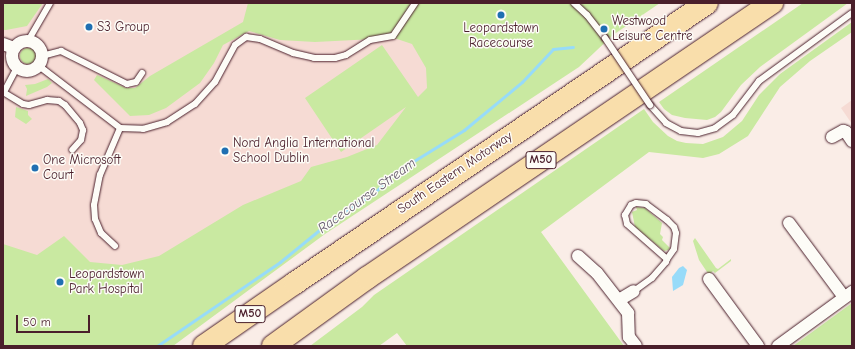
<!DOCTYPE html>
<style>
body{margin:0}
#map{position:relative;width:855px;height:349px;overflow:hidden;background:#faede7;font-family:"Comic Neue",sans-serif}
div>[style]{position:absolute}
.built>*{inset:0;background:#f6dbd4}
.green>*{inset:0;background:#c9e9a1}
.round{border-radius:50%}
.water>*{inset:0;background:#97dbf9}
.stream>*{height:3px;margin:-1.5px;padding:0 1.5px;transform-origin:1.5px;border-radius:1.5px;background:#97dbf9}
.roads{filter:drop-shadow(0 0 1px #4a1f2b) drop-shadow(0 0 1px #4a1f2b)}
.service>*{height:6px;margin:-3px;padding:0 3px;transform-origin:3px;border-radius:3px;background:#fdfcf7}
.minor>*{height:12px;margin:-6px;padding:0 6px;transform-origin:6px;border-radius:6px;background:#fdfcf7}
.minor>.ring{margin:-6px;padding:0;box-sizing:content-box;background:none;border:12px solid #fdfcf7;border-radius:50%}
.motorway>*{height:22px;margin:-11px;padding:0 11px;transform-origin:11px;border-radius:11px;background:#f9deab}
.bridges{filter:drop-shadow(0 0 1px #4a1f2b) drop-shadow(0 0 1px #4a1f2b)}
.service-bridge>*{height:6px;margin:-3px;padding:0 3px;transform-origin:3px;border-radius:3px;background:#fdfcf7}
.dots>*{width:11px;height:11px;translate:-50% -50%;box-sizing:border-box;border:2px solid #fdfcf7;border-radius:50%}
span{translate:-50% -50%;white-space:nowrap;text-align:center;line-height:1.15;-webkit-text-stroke:3px #fdfcf7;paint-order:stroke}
.shield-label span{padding:1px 3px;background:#fdfcf7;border:1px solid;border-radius:3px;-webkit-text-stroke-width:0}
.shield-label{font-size:12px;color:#4a1f2b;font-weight:700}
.poi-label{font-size:13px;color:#4a1f2b}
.left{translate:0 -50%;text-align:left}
.street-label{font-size:13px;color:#4a1f2b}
.water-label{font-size:14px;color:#615769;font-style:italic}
.frame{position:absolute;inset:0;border:4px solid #4a1f2b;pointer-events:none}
.scale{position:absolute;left:16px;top:315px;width:74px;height:18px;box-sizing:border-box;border:2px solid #4a1f2b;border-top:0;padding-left:5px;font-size:12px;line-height:14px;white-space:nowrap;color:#4a1f2b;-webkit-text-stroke:3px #fdfcf7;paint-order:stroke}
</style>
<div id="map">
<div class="built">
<div style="clip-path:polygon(3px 3px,436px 3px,538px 62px,3px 346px)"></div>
<div style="clip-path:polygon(852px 100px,852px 124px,841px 108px)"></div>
</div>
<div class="green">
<div style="clip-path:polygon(3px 3px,43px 3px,27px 26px,6px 30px,3px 30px)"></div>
<div style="clip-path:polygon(248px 3px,660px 3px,613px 35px,579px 67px,325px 234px,173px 346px,3px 346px,3px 244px,37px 255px,64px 236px,90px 262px,122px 265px,159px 256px,243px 205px,301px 181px,311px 167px,347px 157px,377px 145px,406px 107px,341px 152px,305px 98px,382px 45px,418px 97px,427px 88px,426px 68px,412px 44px,394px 38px,315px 42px,280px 40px,249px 31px,223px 45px,214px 63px,200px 83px,166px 108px,149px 115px,130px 116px,94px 80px,97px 75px,126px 88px,135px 88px,150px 76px,243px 22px)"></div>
<div style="clip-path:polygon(803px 3px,848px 3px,760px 67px,741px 85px,721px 112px,715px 117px,707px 120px,685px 118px,672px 115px,664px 109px,659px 102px)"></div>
<div style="clip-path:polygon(852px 22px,852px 32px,810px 61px,780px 87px,748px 136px,719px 154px,703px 158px,649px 152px,541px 232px,624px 346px,407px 346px,397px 333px,379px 346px,310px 346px,362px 307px,374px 295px,644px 109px,653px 122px,668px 136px,677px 141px,686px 143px,703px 144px,723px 137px,742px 121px,759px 95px,780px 74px)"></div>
<div class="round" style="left:20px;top:48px;width:16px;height:16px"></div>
<div style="clip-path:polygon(48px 79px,52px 83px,47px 87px,26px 96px,27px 89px,25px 85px,35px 84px)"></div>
<div style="clip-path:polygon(16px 107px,28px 111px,28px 115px,32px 119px,26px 124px,15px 117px)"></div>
<div style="clip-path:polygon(636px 207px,645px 208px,662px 223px,660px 234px,663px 237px,662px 240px,670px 248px,668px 250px,664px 251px,635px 227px,632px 212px,637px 210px)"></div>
<div style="clip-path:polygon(695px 238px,716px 268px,718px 269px,731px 259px,731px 261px,715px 273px,713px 271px,709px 275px,699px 260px,693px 241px)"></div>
<div style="clip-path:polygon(852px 303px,852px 346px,793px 346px)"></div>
</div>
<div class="water">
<div style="clip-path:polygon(683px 266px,687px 270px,683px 285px,673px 291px,672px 277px,679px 268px)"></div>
</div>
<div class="stream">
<div style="left:157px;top:346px;width:149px;rotate:-34.3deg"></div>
<div style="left:280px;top:262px;width:70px;rotate:-39.2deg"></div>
<div style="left:334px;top:218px;width:46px;rotate:-31.6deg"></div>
<div style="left:373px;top:194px;width:32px;rotate:-44deg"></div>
<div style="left:396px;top:172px;width:80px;rotate:-31.7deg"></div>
<div style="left:464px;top:130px;width:75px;rotate:-39.6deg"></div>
<div style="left:522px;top:82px;width:45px;rotate:-46.8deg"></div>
<div style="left:553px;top:49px;width:20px;rotate:-6deg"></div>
</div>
<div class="roads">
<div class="service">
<div style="left:574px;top:3px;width:18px;rotate:43deg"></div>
<div style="left:587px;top:15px;width:29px;rotate:52deg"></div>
<div style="left:28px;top:41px;width:44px;rotate:-59.9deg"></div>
<div style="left:42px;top:56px;width:20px;rotate:-15deg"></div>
<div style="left:61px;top:51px;width:74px;rotate:26.6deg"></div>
<div style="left:127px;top:84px;width:9px;rotate:-13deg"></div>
<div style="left:136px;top:82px;width:11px;rotate:-56deg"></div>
<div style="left:39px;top:66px;width:102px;rotate:37.4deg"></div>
<div style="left:120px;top:128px;width:23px;rotate:2deg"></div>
<div style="left:143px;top:129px;width:25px;rotate:-16deg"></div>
<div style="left:167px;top:122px;width:33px;rotate:-33deg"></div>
<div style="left:195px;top:104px;width:30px;rotate:-48deg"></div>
<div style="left:215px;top:82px;width:42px;rotate:-61.6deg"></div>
<div style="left:235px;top:45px;width:14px;rotate:-36deg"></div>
<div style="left:246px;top:37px;width:14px;rotate:8deg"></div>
<div style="left:260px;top:39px;width:36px;rotate:23deg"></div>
<div style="left:293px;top:53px;width:22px;rotate:13deg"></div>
<div style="left:314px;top:58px;width:21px"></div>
<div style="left:335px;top:58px;width:11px;rotate:-15deg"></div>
<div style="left:346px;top:55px;width:28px;rotate:-32deg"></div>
<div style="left:370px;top:40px;width:23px;rotate:-10deg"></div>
<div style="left:393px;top:36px;width:40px;rotate:-56deg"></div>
<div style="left:3px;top:92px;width:23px;rotate:31deg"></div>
<div style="left:23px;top:104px;width:6px;rotate:9deg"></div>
<div style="left:29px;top:105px;width:19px;rotate:-16deg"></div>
<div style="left:47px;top:100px;width:12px;rotate:5deg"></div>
<div style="left:59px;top:101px;width:7px;rotate:34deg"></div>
<div style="left:65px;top:105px;width:23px;rotate:50deg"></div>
<div style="left:80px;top:123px;width:8px;rotate:67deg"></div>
<div style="left:83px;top:130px;width:10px;rotate:101deg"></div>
<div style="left:81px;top:140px;width:13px;rotate:132deg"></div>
<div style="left:4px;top:92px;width:27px;rotate:-62deg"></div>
<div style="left:650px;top:105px;width:24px;rotate:48deg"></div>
<div style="left:666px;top:123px;width:17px;rotate:28deg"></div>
<div style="left:681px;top:131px;width:17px;rotate:7deg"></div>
<div style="left:698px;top:133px;width:18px;rotate:-16deg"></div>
<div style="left:715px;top:128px;width:22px;rotate:-36deg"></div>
<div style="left:733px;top:115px;width:43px;rotate:-52.6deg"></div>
<div style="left:759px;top:81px;width:115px;rotate:-36.2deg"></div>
<div style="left:115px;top:246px;width:19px;rotate:-137deg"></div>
<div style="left:101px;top:233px;width:15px;rotate:-113deg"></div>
<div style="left:95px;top:219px;width:14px;rotate:-94deg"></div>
<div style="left:94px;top:205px;width:31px;rotate:-79deg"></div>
<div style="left:100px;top:175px;width:51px;rotate:-66.9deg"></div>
<div style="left:634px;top:291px;width:22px;rotate:-36deg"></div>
<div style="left:652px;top:278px;width:21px;rotate:-49deg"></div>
<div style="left:666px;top:262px;width:3px;rotate:-72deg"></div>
<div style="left:667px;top:259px;width:12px;rotate:-55deg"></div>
<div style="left:674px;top:249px;width:16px;rotate:-83deg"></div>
<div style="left:676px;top:233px;width:6px;rotate:-108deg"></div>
<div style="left:674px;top:227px;width:10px;rotate:-135deg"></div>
<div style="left:667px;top:220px;width:26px;rotate:-143deg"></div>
<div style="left:646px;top:204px;width:10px;rotate:-174deg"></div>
<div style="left:636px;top:203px;width:5px;rotate:158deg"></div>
<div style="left:631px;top:205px;width:12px;rotate:121deg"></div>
<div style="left:625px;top:215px;width:9px;rotate:77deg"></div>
<div style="left:627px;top:224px;width:53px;rotate:41.2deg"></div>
</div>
<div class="minor">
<div class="ring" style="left:12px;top:41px;width:18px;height:18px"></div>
<div style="left:3px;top:44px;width:12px;rotate:20deg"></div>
<div style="left:832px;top:137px;width:13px;rotate:-29deg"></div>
<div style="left:843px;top:131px;width:3px;rotate:18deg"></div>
<div style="left:846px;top:132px;width:11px;rotate:56deg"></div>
<div style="left:789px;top:223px;width:92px;rotate:53.4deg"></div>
<div style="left:578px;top:256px;width:25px;rotate:42deg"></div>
<div style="left:597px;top:273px;width:51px;rotate:52.2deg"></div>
<div style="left:628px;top:313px;width:24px;rotate:88deg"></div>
<div style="left:629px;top:337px;width:11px;rotate:52deg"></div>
<div style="left:709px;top:279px;width:83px;rotate:53.8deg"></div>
<div style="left:619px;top:300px;width:17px;rotate:-31deg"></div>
<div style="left:778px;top:346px;width:92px;rotate:-36.1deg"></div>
</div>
<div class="motorway">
<div style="left:204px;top:346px;width:111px;rotate:-34.7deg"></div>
<div style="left:295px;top:283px;width:498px;rotate:-34.2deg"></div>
<div style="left:273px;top:346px;width:116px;rotate:-35.9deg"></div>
<div style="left:367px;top:278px;width:490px;rotate:-34.2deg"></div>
</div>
</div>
<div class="bridges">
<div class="service-bridge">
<div style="left:605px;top:38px;width:81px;rotate:56.1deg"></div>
</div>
</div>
<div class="dots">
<div style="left:501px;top:15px;background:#1f6fb2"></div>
<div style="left:89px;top:27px;background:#1f6fb2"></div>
<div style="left:604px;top:29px;background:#1f6fb2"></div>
<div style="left:225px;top:151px;background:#1f6fb2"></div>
<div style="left:35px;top:168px;background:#1f6fb2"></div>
<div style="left:60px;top:282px;background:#1f6fb2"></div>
</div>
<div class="shield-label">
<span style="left:541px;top:160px">M50</span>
<span style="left:250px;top:314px">M50</span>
</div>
<div class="poi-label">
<span class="left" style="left:612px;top:29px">Westwood<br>Leisure Centre</span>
<span class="left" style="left:97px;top:27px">S3 Group</span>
<span style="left:501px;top:36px">Leopardstown<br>Racecourse</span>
<span class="left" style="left:233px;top:151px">Nord Anglia International<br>School Dublin</span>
<span class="left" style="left:43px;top:168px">One Microsoft<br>Court</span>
<span class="left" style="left:69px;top:282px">Leopardstown<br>Park Hospital</span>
</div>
<div class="street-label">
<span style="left:455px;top:173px;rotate:-34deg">South Eastern Motorway</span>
</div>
<div class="water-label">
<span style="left:367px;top:196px;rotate:-36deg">Racecourse Stream</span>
</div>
<div class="frame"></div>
<div class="scale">50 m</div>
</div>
